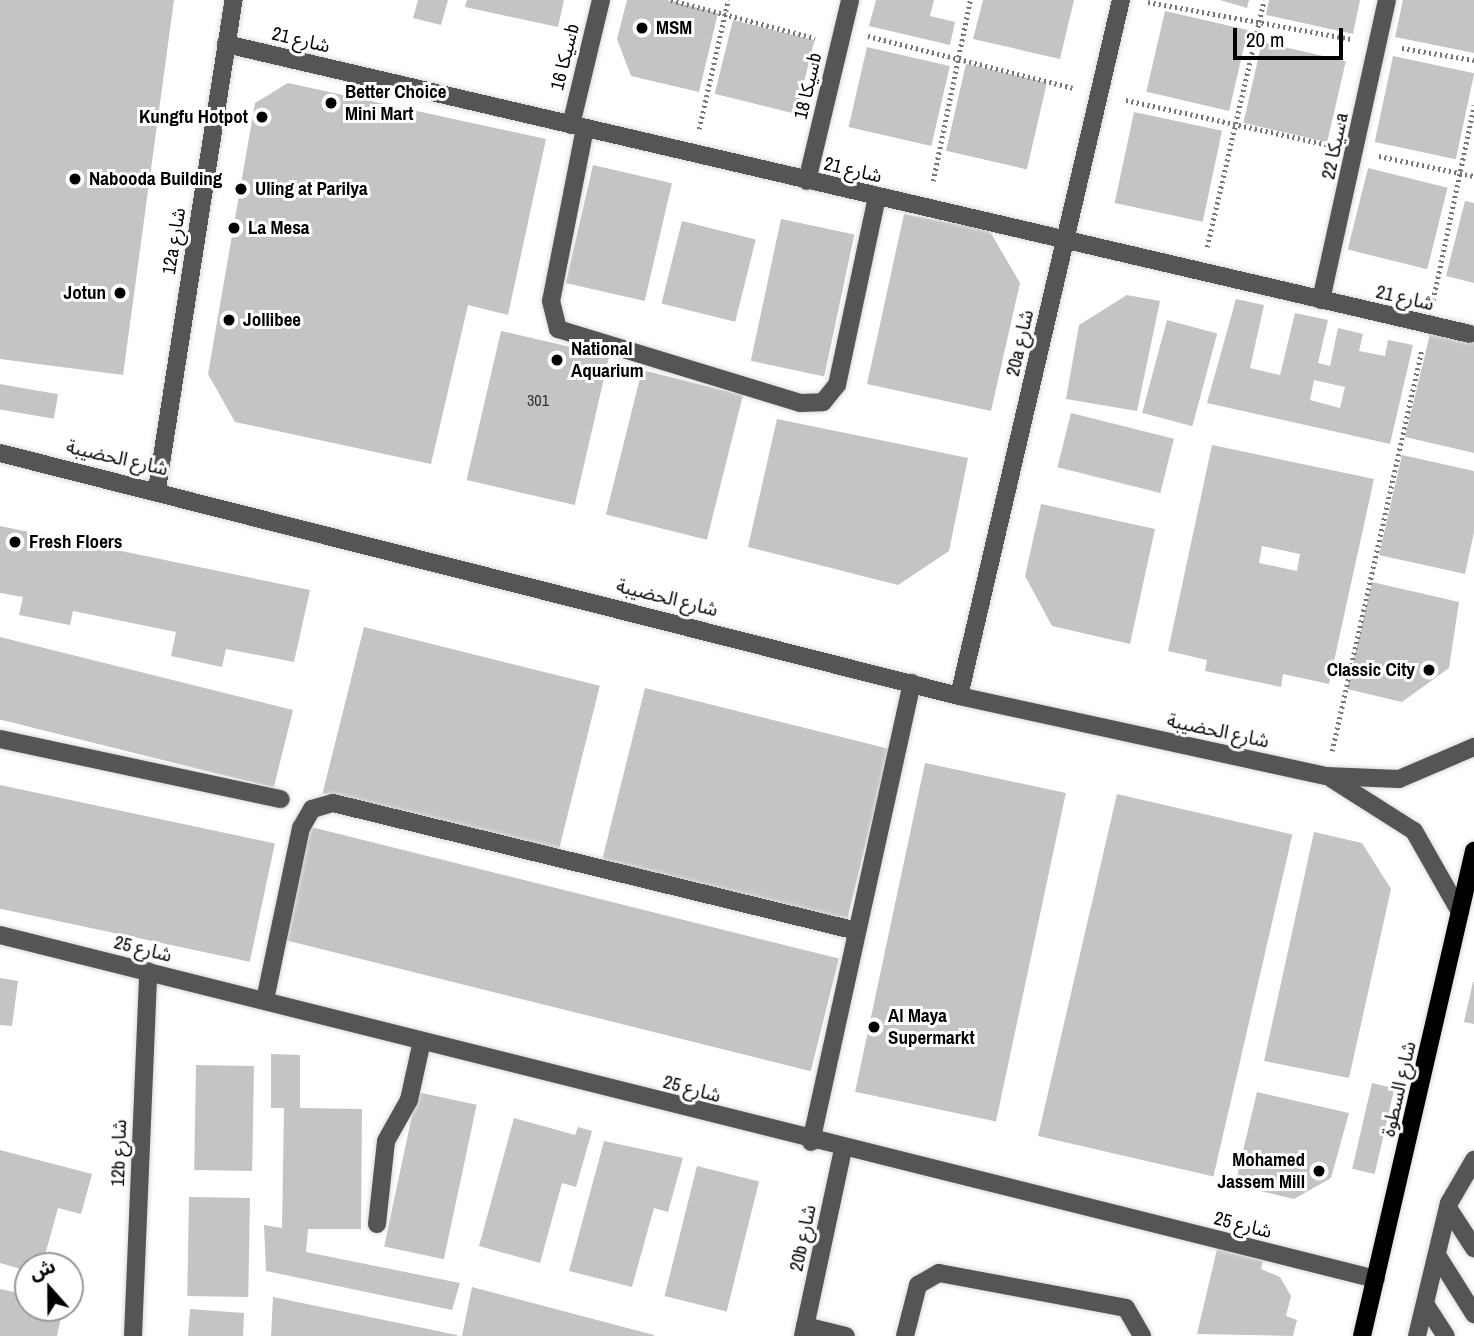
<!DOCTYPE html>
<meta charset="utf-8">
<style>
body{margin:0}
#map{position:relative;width:1474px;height:1336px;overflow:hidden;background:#fff;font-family:"Archivo Narrow","Noto Sans Arabic",sans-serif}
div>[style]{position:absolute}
.building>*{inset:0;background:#c4c4c4;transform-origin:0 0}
.path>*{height:4.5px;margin-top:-2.25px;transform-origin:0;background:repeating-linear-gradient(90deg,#777 0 2px,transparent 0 5.5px)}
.roads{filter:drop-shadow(0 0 2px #dbdbdb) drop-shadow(0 0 2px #dbdbdb)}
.minor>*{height:18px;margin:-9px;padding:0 9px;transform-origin:9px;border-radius:9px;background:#555}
.major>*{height:18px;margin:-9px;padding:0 9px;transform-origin:9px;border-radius:9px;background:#000}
.dots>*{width:19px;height:19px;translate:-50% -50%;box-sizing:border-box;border:4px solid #fff;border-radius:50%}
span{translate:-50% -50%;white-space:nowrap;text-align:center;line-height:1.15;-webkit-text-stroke:6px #fff;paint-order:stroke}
.number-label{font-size:16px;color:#313131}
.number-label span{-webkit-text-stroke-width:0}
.poi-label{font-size:19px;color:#000;font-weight:700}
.left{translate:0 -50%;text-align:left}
.right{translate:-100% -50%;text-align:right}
.street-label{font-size:19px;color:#000}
.north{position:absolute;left:14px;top:1252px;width:70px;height:70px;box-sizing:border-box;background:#fff;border:2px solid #999;border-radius:50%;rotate:339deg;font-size:19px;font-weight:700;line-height:28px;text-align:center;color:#000}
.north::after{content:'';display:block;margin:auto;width:24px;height:32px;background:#000;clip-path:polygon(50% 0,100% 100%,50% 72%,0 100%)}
.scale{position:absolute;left:1233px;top:28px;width:110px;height:32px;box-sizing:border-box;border:4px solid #000;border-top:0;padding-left:9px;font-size:21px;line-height:24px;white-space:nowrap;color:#000;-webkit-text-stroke:5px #fff;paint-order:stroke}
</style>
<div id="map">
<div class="building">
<div style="clip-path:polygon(0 0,174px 0,123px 375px,0 359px)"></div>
<div style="clip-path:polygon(418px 0,448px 0,441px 25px,413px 18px)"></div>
<div style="clip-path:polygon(467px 0,564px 0,558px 27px,465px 7px)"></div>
<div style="clip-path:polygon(627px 0,667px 0,718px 13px,699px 92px,631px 76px,617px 39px)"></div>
<div style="clip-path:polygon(876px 0,934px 0,930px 16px,955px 22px,950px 45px,869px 26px)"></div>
<div style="clip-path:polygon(983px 0,1074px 0,1060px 59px,973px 39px)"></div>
<div style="clip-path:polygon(1220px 0,1249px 0,1247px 8px)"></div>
<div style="clip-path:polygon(1269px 0,1360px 0,1353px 34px,1266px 15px)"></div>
<div style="clip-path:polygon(1403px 0,1474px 0,1474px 53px,1395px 37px)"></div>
<div style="left:1165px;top:11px;width:85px;height:83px;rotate:13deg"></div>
<div style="left:733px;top:20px;width:84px;height:76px;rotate:14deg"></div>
<div style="left:1262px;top:42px;width:86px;height:83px;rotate:13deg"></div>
<div style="left:867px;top:47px;width:85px;height:82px;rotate:13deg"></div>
<div style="left:1393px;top:56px;width:83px;height:88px;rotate:12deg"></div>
<div style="left:966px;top:64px;width:83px;height:89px;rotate:13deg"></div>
<div style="clip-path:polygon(288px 83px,546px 139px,508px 315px,468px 305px,431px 464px,235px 422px,208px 374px,255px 103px)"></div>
<div style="left:1134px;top:112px;width:90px;height:93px;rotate:12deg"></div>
<div style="left:593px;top:165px;width:81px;height:121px;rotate:13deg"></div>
<div style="left:1368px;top:168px;width:82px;height:84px;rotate:14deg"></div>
<div style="clip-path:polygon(1465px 201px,1474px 203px,1474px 283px,1446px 276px)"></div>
<div style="clip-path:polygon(904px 214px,989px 230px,1020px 283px,991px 411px,867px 384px)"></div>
<div style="left:781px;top:219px;width:75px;height:145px;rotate:12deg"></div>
<div style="left:682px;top:221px;width:76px;height:85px;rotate:14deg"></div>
<div style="clip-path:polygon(1127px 295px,1160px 301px,1137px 411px,1066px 399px,1079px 325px)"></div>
<div style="clip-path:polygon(evenodd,1236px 299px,1264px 305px,1250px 368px,1280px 375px,1295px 313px,1328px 320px,1318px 363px,1330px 366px,1338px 328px,1363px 334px,1359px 351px,1385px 356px,1388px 340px,1413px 345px,1390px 444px,1207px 403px,1236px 299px,1314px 380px,1345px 387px,1340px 408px,1310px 400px,1314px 380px)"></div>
<div style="left:1167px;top:320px;width:52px;height:96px;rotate:15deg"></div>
<div style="clip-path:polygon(1431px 330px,1474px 340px,1474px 453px,1405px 437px)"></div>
<div style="left:501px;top:331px;width:111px;height:153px;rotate:13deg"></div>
<div style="left:642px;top:370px;width:104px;height:149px;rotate:14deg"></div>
<div style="left:0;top:384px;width:59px;height:25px;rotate:10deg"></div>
<div style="left:1071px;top:413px;width:106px;height:56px;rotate:14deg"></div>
<div style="clip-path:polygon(777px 419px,968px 458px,949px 551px,898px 585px,748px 547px)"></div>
<div style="clip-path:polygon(evenodd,1212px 445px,1374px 479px,1329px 684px,1283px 674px,1281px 687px,1205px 671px,1207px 660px,1168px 651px,1212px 445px,1262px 546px,1300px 554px,1297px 571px,1259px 563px,1262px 546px)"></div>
<div style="clip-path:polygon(1402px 455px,1474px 471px,1474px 532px,1465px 574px,1379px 555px)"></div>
<div style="clip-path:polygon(1041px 504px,1155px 529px,1130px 644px,1052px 626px,1025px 576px)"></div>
<div style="clip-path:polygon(0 526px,310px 590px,294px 662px,226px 649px,222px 667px,171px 656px,176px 632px,73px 611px,70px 625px,19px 615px,23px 597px,0 593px)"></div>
<div style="clip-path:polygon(1372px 582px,1459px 602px,1449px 668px,1402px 702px,1347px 689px)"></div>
<div style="left:364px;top:627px;width:243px;height:171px;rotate:14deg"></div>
<div style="left:0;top:637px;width:302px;height:80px;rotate:14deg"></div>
<div style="left:645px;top:688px;width:252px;height:178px;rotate:14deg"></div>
<div style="left:925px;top:763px;width:144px;height:336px;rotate:12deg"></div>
<div style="left:0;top:785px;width:281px;height:121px;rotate:12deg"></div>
<div style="left:1117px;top:794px;width:180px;height:351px;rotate:13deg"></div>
<div style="left:311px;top:827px;width:544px;height:116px;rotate:14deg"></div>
<div style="clip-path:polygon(1314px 832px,1362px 843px,1391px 889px,1349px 1078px,1264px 1061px)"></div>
<div style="clip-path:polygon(0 978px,18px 981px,12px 1026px,0 1025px)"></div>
<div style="clip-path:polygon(1473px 982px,1474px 982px,1474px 1024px,1464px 1022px)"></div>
<div style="clip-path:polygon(271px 1054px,300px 1055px,300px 1108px,362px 1109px,361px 1229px,308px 1229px,306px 1252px,460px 1283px,452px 1310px,266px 1271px,264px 1225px,282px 1228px,284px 1108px,271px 1108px)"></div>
<div style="left:196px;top:1065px;width:58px;height:105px;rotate:1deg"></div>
<div style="left:1372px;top:1083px;width:23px;height:88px;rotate:13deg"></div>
<div style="left:417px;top:1092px;width:61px;height:158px;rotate:12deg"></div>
<div style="clip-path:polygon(1257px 1092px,1349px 1113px,1331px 1178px,1294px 1199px,1235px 1185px)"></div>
<div style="clip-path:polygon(514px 1118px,575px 1135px,578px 1127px,592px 1131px,576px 1187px,562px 1183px,540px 1263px,479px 1246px)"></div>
<div style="clip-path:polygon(604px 1141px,683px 1158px,668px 1212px,654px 1208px,632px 1287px,569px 1271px)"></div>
<div style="clip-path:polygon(0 1150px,92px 1174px,81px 1214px,58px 1208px,42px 1266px,28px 1271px,0 1263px)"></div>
<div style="left:697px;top:1166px;width:64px;height:134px;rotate:14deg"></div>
<div style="left:189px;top:1197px;width:61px;height:99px;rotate:1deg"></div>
<div style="clip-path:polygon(1217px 1249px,1263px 1261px,1261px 1269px,1280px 1277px,1291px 1296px,1286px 1316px,1297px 1320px,1293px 1336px,1197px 1334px)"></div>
<div style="clip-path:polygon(472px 1287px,654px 1335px,654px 1336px,462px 1336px)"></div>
<div style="clip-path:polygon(0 1289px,28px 1295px,28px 1308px,63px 1308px,57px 1336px,0 1336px)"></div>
<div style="clip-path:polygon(273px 1297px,457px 1335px,457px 1336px,271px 1336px)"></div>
<div style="clip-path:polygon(190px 1309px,244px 1313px,243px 1336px,188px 1336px)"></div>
</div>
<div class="path">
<div style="left:671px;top:0;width:149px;rotate:14.8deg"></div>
<div style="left:1148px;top:2px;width:207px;rotate:10.3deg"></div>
<div style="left:868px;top:36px;width:211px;rotate:14.2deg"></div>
<div style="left:1402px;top:48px;width:73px;rotate:9.5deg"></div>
<div style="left:1126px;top:100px;width:208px;rotate:12.5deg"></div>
<div style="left:699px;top:129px;width:132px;rotate:-77.3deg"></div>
<div style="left:1379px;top:156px;width:97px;rotate:11.9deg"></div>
<div style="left:933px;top:181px;width:185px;rotate:-78.4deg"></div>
<div style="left:1207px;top:247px;width:253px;rotate:-77deg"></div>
<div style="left:1433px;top:300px;width:199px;rotate:-78.1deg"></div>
<div style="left:1332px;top:751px;width:412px;rotate:-77.4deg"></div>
</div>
<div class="roads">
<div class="minor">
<div style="left:226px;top:44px;width:1277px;rotate:13.12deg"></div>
<div style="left:571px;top:125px;width:129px;rotate:-76.5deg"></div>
<div style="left:585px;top:128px;width:176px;rotate:101.1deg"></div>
<div style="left:551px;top:301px;width:29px;rotate:76deg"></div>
<div style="left:558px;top:329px;width:253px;rotate:17deg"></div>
<div style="left:800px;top:403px;width:23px;rotate:-2deg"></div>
<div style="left:823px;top:402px;width:22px;rotate:-51deg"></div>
<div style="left:837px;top:385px;width:192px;rotate:-78deg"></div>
<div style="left:807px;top:181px;width:186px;rotate:-76.6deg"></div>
<div style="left:1321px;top:300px;width:307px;rotate:-77.6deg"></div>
<div style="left:0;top:453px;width:989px;rotate:14.22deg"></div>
<div style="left:959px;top:696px;width:376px;rotate:12.3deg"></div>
<div style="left:1326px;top:776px;width:73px;rotate:2.4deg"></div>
<div style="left:1399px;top:779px;width:82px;rotate:-23.1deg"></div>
<div style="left:157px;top:489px;width:495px;rotate:-81.1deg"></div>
<div style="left:959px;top:696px;width:715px;rotate:-76.9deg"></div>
<div style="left:0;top:739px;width:287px;rotate:12.1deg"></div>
<div style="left:1332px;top:779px;width:97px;rotate:32.4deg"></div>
<div style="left:1414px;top:831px;width:93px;rotate:60.4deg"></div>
<div style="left:0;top:935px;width:1418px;rotate:14.04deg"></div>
<div style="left:265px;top:1000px;width:176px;rotate:-78.2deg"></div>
<div style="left:301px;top:828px;width:22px;rotate:-60deg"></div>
<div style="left:312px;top:809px;width:22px;rotate:-16deg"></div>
<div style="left:333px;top:803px;width:539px;rotate:13.73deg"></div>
<div style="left:811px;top:1142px;width:470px;rotate:-77.6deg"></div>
<div style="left:1448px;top:1208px;width:48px;rotate:57deg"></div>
<div style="left:377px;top:1224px;width:83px;rotate:-83.8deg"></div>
<div style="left:386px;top:1141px;width:47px;rotate:-60.7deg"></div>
<div style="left:409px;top:1100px;width:60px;rotate:-77.6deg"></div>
<div style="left:1437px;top:1255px;width:70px;rotate:57.9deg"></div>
<div style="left:1425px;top:1304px;width:38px;rotate:57deg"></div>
<div style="left:805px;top:1326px;width:42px;rotate:13.7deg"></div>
<div style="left:133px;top:1336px;width:365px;rotate:-87.6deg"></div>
<div style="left:803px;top:1336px;width:190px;rotate:-77.9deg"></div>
<div style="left:905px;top:1336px;width:53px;rotate:-75.7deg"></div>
<div style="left:918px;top:1285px;width:24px;rotate:-30deg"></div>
<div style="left:939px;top:1273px;width:190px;rotate:10.6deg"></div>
<div style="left:1126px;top:1308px;width:32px;rotate:60deg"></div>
<div style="left:1417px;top:1336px;width:137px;rotate:-76.5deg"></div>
<div style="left:1449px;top:1203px;width:50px;rotate:-59.8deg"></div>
</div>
<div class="major">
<div style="left:1362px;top:1336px;width:498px;rotate:-77deg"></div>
</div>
</div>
<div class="dots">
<div style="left:642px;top:28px;background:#000"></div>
<div style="left:331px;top:103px;background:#000"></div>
<div style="left:262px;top:117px;background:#000"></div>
<div style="left:75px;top:179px;background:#000"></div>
<div style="left:241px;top:189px;background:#000"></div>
<div style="left:234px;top:228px;background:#000"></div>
<div style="left:120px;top:293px;background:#000"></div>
<div style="left:229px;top:320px;background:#000"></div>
<div style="left:557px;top:360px;background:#000"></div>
<div style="left:15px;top:542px;background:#000"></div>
<div style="left:1429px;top:670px;background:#000"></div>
<div style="left:874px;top:1027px;background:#000"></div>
<div style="left:1319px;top:1171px;background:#000"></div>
</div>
<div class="number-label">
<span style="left:538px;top:400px">301</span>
</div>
<div class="poi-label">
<span class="left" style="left:656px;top:28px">MSM</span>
<span class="left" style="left:345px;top:103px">Better Choice<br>Mini Mart</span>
<span class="right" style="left:248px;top:117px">Kungfu Hotpot</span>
<span class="left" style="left:89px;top:179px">Nabooda Building</span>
<span class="left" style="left:255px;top:189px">Uling at Parilya</span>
<span class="left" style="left:248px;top:228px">La Mesa</span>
<span class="right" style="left:106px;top:293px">Jotun</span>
<span class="left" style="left:243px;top:320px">Jollibee</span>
<span class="left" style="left:571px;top:360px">National<br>Aquarium</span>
<span class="left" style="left:29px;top:542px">Fresh Floers</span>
<span class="right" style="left:1415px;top:670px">Classic City</span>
<span class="left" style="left:888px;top:1027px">Al Maya<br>Supermarkt</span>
<span class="right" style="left:1305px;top:1171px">Mohamed<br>Jassem Mill</span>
</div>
<div class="street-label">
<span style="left:301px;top:40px;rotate:13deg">شارع 21</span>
<span style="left:565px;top:57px;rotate:-76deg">سيكا 16b</span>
<span style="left:808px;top:86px;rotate:-77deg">سيكا 18b</span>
<span style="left:1335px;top:146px;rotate:-78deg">سيكا 22a</span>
<span style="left:853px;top:170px;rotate:13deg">شارع 21</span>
<span style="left:174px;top:241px;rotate:-81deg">12a شارع</span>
<span style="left:1405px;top:298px;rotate:13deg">شارع 21</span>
<span style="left:1020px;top:343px;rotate:-77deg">20a شارع</span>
<span style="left:117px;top:458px;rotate:13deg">شارع الحضيبة</span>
<span style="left:667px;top:598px;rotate:14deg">شارع الحضيبة</span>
<span style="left:1218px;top:731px;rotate:12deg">شارع الحضيبة</span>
<span style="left:143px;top:949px;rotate:14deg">شارع 25</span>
<span style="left:692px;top:1089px;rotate:15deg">شارع 25</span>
<span style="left:1399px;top:1089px;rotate:-77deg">شارع السطوة</span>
<span style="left:119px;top:1153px;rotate:-88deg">12b شارع</span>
<span style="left:1243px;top:1225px;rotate:14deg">شارع 25</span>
<span style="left:803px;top:1238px;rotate:-78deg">20b شارع</span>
</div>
<div class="north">ش</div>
<div class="scale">20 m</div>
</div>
